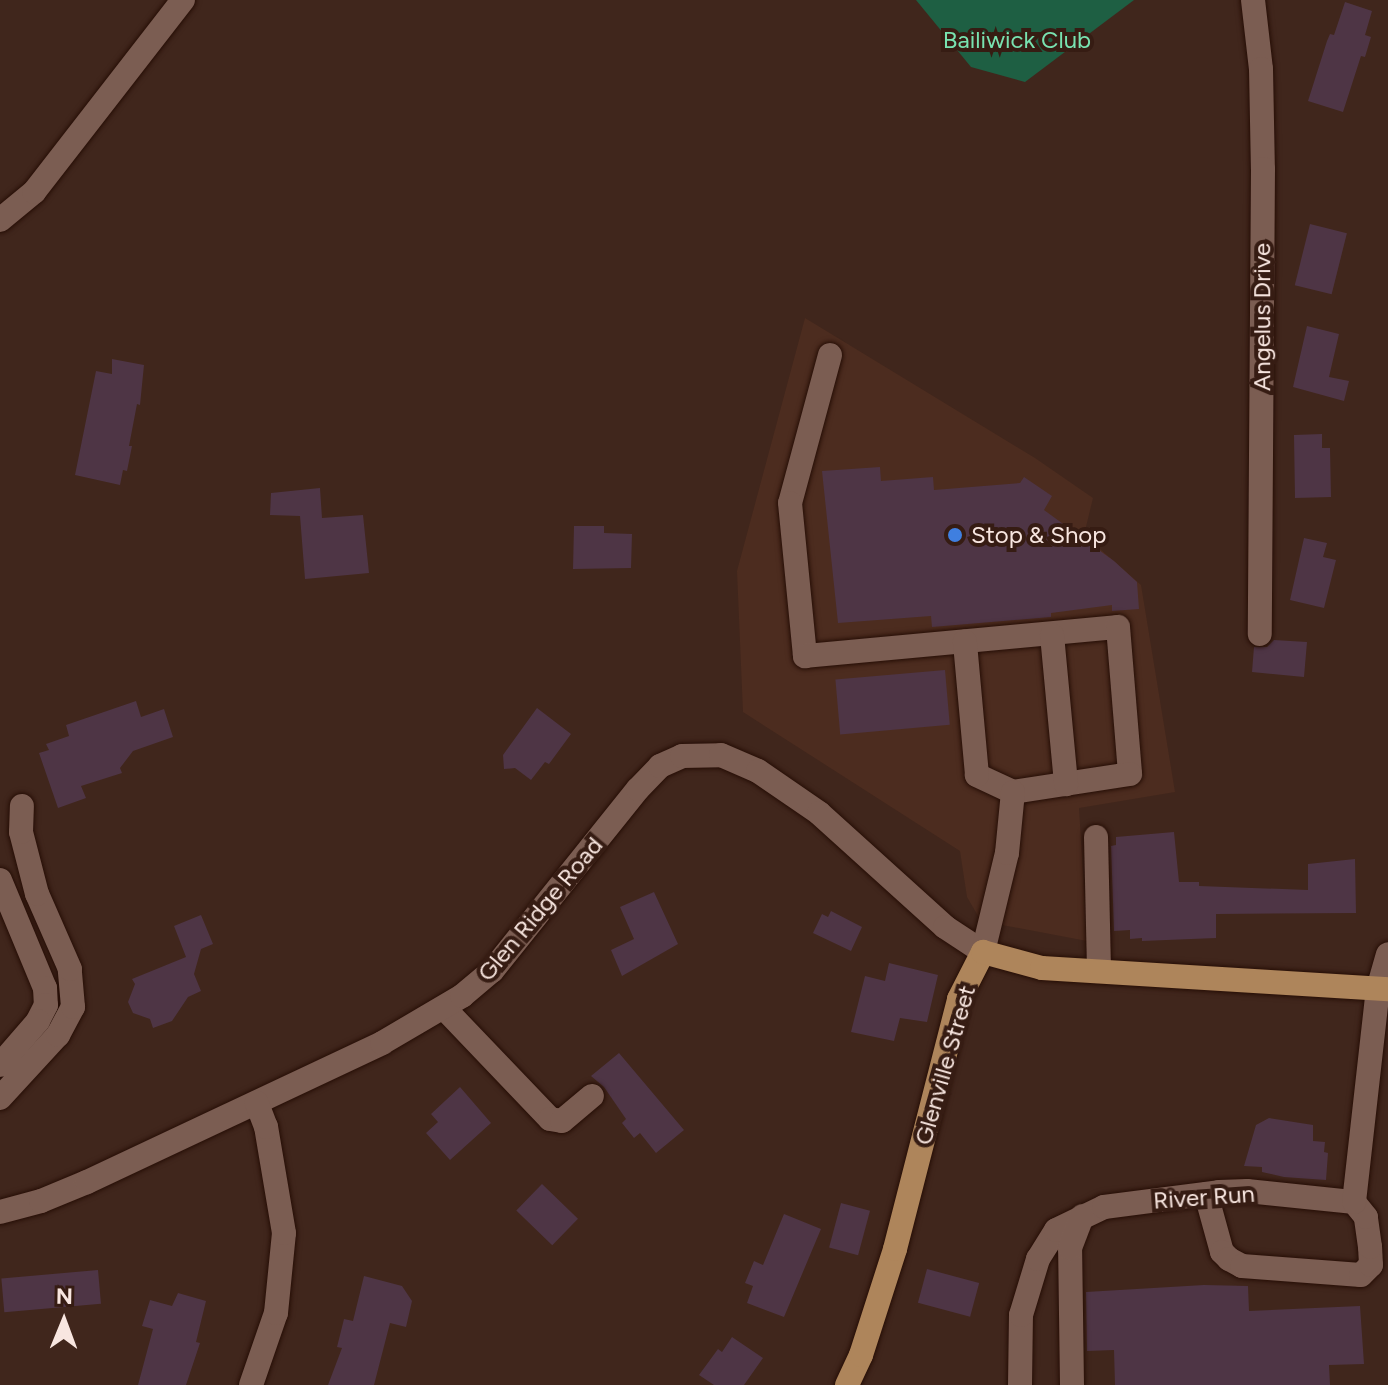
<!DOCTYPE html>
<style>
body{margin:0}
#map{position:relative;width:1388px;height:1385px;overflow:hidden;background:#40261c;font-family:Figtree,sans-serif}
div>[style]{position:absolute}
.built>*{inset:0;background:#4c2c1f}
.green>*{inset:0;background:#1e5f43}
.building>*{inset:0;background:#4e3545;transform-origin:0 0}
.roads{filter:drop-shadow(0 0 2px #260e06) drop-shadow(0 0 2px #260e06)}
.minor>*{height:24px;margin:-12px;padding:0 12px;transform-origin:12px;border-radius:12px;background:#7b5d52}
.major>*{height:24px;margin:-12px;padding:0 12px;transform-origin:12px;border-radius:12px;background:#ae855b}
.dots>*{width:22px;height:22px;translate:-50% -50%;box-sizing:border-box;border:4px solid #361c13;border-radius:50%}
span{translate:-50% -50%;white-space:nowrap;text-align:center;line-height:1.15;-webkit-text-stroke:8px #361c13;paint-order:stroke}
.park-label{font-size:24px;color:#78e2b0}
.street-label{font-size:24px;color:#f8e6e0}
.poi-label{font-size:24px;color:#f8e6e0}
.left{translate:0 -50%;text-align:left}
.north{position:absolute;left:24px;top:1281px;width:80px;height:80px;-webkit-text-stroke:6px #361c13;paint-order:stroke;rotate:1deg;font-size:22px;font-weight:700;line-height:32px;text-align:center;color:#f8e6e0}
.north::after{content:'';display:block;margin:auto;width:28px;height:36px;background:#f8e6e0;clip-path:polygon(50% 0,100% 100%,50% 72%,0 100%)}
</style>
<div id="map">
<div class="built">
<div style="clip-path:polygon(805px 318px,1035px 458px,1093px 498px,1084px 535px,1141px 585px,1175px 792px,1079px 808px,1087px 941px,981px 921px,967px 897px,960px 851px,743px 712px,737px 571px)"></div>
</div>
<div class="green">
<div style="clip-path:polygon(916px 0,1134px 0,1025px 82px,971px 67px)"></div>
</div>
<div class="building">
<div style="clip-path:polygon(1345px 2px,1372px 11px,1365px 35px,1371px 37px,1365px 57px,1361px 56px,1343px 112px,1308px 101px,1327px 41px,1330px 34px,1334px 35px)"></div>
<div style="left:1310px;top:224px;width:38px;height:63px;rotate:14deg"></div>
<div style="clip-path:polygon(1307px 326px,1339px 334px,1329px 377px,1349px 381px,1344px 401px,1293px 387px)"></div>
<div style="clip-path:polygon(112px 359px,144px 365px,140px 405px,137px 404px,129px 446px,132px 446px,127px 471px,123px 470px,120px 485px,75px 475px,96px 371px,112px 374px)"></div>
<div style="clip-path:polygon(1322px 434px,1322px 448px,1330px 448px,1331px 497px,1295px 498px,1294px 435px)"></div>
<div style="clip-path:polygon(880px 467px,881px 481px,933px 477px,934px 490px,1020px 483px,1024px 477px,1052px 496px,1044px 510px,1114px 561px,1137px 582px,1139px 609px,1112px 611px,1112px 605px,1051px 613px,1051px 617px,932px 627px,931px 616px,838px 623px,822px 471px)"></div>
<div style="clip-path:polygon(320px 488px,322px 518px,363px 515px,369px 573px,305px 579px,300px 516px,270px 515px,271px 493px)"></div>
<div style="clip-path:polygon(574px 526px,604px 526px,604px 533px,632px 534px,631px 568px,573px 569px)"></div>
<div style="clip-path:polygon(1304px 538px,1327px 543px,1323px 557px,1336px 560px,1324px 608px,1290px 600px)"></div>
<div style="clip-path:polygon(1274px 640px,1307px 642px,1304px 677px,1252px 672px,1254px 647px,1267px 647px)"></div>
<div style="left:945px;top:670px;width:55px;height:110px;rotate:85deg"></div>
<div style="clip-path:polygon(136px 701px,141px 717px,164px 709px,173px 737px,133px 751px,120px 768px,122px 773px,81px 786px,86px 798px,58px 808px,39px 753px,49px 750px,46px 744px,69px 736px,66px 725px)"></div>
<div style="clip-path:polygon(537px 708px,571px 734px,549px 764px,545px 762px,531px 780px,515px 768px,504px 769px,503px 755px)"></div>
<div style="clip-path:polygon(1174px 832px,1179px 882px,1199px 882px,1199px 886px,1308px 890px,1308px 864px,1355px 859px,1356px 913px,1216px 914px,1216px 938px,1142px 941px,1142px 938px,1130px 939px,1130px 930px,1114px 931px,1111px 846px,1116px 845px,1116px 837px)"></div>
<div style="clip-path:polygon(654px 892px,678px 944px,622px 976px,611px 950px,634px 939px,620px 907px)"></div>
<div style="clip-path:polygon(831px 911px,862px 927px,851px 951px,813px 933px,822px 914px,828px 917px)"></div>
<div style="clip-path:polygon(201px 915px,213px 944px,201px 949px,194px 974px,201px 991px,188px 997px,172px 1021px,153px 1028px,150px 1019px,133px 1013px,128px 1002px,135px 984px,132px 979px,186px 957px,174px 926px)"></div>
<div style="clip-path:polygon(889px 963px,938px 975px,927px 1022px,900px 1018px,894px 1041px,851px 1032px,865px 976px,885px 981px)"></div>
<div style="clip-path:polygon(619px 1053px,684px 1130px,656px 1153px,640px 1133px,634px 1138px,622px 1123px,626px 1119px,604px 1087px,591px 1076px)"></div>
<div style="clip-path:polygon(460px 1087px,491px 1123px,450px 1160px,426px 1133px,438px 1122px,431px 1114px)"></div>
<div style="clip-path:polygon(1269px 1118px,1313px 1125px,1313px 1141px,1325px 1142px,1324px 1152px,1328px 1153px,1326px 1180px,1284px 1177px,1262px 1172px,1262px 1167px,1244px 1166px,1256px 1125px)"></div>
<div style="left:542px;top:1184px;width:50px;height:37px;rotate:44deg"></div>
<div style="left:841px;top:1203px;width:30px;height:46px;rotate:15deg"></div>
<div style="clip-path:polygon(784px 1214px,821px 1229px,784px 1317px,747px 1303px,753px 1286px,745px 1283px,754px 1261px,763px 1265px)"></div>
<div style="left:927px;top:1269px;width:54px;height:35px;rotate:15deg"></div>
<div style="left:98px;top:1270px;width:34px;height:97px;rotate:85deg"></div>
<div style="clip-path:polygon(364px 1276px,402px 1286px,412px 1301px,406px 1327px,390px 1323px,374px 1385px,328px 1385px,342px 1348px,337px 1347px,344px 1319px,353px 1321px)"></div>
<div style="clip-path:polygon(1204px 1285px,1248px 1286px,1249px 1311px,1360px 1306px,1364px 1364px,1329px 1365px,1330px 1385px,1115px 1385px,1114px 1350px,1087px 1351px,1086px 1292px)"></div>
<div style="clip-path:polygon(178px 1293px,206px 1301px,196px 1342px,200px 1343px,186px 1385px,138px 1385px,153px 1329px,142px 1326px,150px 1300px,172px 1306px)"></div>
<div style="clip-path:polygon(732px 1337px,763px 1358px,744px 1385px,714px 1385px,699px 1375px,718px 1349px,722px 1352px)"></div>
</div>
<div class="roads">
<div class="minor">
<div style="left:1253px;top:0;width:69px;rotate:83.4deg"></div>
<div style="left:1261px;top:69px;width:100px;rotate:88.9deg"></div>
<div style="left:1263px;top:169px;width:465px;rotate:90.4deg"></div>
<div style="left:0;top:220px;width:44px;rotate:-39.5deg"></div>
<div style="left:34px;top:192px;width:243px;rotate:-52.2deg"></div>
<div style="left:830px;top:355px;width:153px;rotate:105.1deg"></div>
<div style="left:790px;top:503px;width:154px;rotate:84.4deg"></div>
<div style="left:805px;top:656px;width:314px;rotate:-5.3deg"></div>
<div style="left:1118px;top:627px;width:147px;rotate:85.3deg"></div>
<div style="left:1130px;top:774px;width:118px;rotate:171.3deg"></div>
<div style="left:1013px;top:792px;width:40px;rotate:-155deg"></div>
<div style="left:977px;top:775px;width:134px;rotate:-95.2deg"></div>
<div style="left:1052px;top:635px;width:150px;rotate:84.6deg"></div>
<div style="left:1096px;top:837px;width:134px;rotate:88.7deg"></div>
<div style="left:0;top:880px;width:117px;rotate:67.4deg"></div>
<div style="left:45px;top:988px;width:17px;rotate:87deg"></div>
<div style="left:46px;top:1005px;width:18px;rotate:117deg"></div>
<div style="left:38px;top:1021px;width:58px;rotate:130.8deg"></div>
<div style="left:444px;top:1008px;width:153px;rotate:46.3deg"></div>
<div style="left:550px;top:1119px;width:12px;rotate:9deg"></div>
<div style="left:562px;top:1121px;width:39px;rotate:-40deg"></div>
<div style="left:0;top:1098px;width:86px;rotate:-47.4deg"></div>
<div style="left:58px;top:1035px;width:32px;rotate:-62deg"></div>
<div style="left:73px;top:1007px;width:38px;rotate:-95deg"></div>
<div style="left:70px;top:969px;width:82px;rotate:-113.7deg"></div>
<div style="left:37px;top:894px;width:64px;rotate:-104.5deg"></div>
<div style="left:21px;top:832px;width:26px;rotate:-88deg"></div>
<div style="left:1206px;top:1194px;width:60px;rotate:74.6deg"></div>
<div style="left:1222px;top:1252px;width:10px;rotate:45deg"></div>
<div style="left:1229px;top:1259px;width:15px;rotate:28deg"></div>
<div style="left:1242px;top:1266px;width:119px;rotate:4.3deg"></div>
<div style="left:1361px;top:1275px;width:14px;rotate:-45deg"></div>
<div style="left:1371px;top:1265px;width:18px;rotate:-93deg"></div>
<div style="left:1370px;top:1247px;width:30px;rotate:-98deg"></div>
<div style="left:1366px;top:1217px;width:19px;rotate:-129deg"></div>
<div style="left:0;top:1212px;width:42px;rotate:-15deg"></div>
<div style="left:41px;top:1201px;width:50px;rotate:-22.4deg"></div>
<div style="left:87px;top:1182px;width:326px;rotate:-25.2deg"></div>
<div style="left:382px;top:1043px;width:93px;rotate:-30.4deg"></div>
<div style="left:462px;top:996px;width:39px;rotate:-40deg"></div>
<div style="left:492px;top:971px;width:233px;rotate:-51.3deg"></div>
<div style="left:638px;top:789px;width:32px;rotate:-46deg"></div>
<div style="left:660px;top:766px;width:24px;rotate:-24deg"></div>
<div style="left:682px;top:756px;width:39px;rotate:-1deg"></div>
<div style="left:721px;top:755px;width:40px;rotate:23.4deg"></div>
<div style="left:758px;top:771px;width:74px;rotate:34.5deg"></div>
<div style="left:819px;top:813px;width:170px;rotate:42.1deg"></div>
<div style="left:945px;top:927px;width:45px;rotate:33.3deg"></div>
<div style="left:983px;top:952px;width:102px;rotate:-76.4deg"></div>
<div style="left:1007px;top:853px;width:61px;rotate:-84.4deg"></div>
<div style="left:251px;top:1385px;width:76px;rotate:-70.9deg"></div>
<div style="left:276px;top:1313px;width:80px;rotate:-84.3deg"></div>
<div style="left:284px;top:1233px;width:108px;rotate:-99.6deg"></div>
<div style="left:266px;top:1127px;width:26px;rotate:-111deg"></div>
<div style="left:1020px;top:1385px;width:70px;rotate:-89.2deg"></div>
<div style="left:1021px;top:1315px;width:59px;rotate:-73.1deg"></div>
<div style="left:1038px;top:1259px;width:34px;rotate:-58deg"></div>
<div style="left:1056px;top:1230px;width:53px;rotate:-25.6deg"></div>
<div style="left:1104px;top:1207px;width:116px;rotate:-7.4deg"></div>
<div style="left:1219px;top:1192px;width:28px;rotate:-2deg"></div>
<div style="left:1247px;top:1191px;width:108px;rotate:5.9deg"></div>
<div style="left:1354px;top:1202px;width:214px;rotate:-83.6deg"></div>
<div style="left:1378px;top:989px;width:36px;rotate:-74deg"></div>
<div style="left:1072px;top:1385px;width:137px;rotate:-90.8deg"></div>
<div style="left:1070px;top:1248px;width:34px;rotate:-69deg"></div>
</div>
<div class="major">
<div style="left:847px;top:1385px;width:33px;rotate:-65deg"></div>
<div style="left:861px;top:1355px;width:111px;rotate:-72.2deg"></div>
<div style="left:895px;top:1249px;width:258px;rotate:-75.6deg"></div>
<div style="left:959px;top:999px;width:53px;rotate:-62.9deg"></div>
<div style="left:983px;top:952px;width:61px;rotate:15.2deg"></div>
<div style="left:1042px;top:968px;width:347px;rotate:3.5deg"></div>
</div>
</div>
<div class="dots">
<div style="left:955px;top:535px;background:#3f7fe0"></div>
</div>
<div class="park-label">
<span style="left:1017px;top:40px">Bailiwick Club</span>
</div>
<div class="street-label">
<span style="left:1262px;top:317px;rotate:-90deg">Angelus Drive</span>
<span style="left:540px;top:909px;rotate:-50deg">Glen Ridge Road</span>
<span style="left:945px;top:1065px;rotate:-74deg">Glenville Street</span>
<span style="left:1204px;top:1197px;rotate:-4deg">River Run</span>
</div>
<div class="poi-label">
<span class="left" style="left:971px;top:535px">Stop &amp; Shop</span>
</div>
<div class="north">N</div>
</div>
